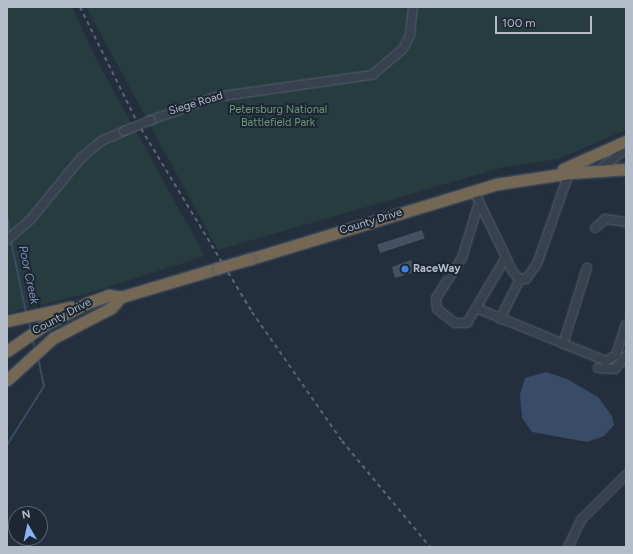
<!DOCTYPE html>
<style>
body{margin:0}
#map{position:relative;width:633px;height:554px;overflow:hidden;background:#242f3e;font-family:Figtree,sans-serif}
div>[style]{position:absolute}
.green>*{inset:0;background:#263c3f}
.water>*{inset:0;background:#394c67}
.stream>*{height:2px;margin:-1px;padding:0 1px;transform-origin:1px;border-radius:1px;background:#394c67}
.building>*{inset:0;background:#455162;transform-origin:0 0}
.roads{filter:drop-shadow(0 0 1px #565f6c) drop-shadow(0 0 1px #565f6c)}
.minor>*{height:8px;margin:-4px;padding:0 4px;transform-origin:4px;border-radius:4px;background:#38414e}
.highway>*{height:11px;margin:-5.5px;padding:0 5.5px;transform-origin:5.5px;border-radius:5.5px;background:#746855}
.rail>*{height:2px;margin-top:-1px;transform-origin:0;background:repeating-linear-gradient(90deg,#5a6575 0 4px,transparent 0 8px)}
.bridges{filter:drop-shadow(0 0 1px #565f6c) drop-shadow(0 0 1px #565f6c)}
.minor-bridge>*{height:8px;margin:-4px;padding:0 4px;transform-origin:4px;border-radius:4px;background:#38414e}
.highway-bridge>*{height:11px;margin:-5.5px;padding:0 5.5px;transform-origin:5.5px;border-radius:5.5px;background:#746855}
.dots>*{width:11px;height:11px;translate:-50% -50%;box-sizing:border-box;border:2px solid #1d2633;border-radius:50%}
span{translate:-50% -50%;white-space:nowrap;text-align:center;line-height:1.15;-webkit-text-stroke:4px #1d2633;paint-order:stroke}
.street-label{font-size:11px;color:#b4bcc9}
.park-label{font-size:11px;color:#6b9a76}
.poi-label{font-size:11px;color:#b4bcc9;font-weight:700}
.left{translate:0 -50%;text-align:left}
.water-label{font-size:12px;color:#7c92b1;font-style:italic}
.frame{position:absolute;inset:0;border:8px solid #b4bcc9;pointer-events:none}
.north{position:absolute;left:8px;top:506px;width:40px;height:40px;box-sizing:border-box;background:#1d2633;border:1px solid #59626f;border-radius:50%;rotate:351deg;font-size:11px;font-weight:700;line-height:16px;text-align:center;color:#b4bcc9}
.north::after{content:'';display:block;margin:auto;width:14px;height:18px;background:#8ab4f8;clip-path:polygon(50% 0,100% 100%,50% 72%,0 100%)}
.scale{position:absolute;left:495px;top:16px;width:97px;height:18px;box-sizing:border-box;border:2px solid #b4bcc9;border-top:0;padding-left:5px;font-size:12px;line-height:14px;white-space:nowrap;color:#b4bcc9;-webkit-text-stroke:3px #1d2633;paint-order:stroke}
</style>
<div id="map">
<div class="green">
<div style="clip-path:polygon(7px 7px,72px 7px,96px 59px,205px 256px,89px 293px,7px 313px)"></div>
<div style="clip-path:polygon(86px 7px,626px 7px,626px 130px,558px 159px,504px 167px,218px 250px)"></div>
</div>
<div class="water">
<div style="clip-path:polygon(546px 372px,567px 379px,598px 397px,612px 416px,614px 425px,604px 436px,587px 442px,532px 432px,522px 418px,520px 394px,525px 378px)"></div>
</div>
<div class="stream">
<div style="left:7px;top:216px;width:17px;rotate:80deg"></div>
<div style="left:11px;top:241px;width:74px;rotate:78.2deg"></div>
<div style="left:28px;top:320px;width:7px;rotate:74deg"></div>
<div style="left:33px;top:340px;width:5px;rotate:79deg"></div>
<div style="left:7px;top:445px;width:70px;rotate:-57.9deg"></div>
<div style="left:44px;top:386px;width:29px;rotate:-102deg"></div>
</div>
<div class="building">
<div style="left:422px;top:230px;width:9px;height:47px;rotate:72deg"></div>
<div style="clip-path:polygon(411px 260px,418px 271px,395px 278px,392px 267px)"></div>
</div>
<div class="roads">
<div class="minor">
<div style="left:151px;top:120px;width:68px;rotate:-19.8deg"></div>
<div style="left:215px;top:97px;width:159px;rotate:-8deg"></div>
<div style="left:372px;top:75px;width:40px;rotate:-40deg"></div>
<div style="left:403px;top:49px;width:16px;rotate:-63deg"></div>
<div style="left:410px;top:35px;width:28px;rotate:-84deg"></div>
<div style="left:599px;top:170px;width:34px;rotate:-38deg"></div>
<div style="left:474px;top:191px;width:90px;rotate:64.3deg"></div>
<div style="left:513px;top:272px;width:10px;rotate:45deg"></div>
<div style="left:520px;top:279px;width:6px"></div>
<div style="left:526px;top:279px;width:19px;rotate:-54deg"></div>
<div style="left:537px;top:264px;width:96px;rotate:-70.6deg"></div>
<div style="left:478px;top:206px;width:54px;rotate:107.1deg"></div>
<div style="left:462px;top:258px;width:48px;rotate:123deg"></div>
<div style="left:436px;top:298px;width:11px;rotate:85deg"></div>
<div style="left:437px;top:309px;width:23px;rotate:38deg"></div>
<div style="left:455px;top:323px;width:12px"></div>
<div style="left:467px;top:323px;width:74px;rotate:-59.3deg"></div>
<div style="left:595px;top:228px;width:13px;rotate:-42deg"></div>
<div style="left:605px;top:219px;width:21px;rotate:8deg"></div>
<div style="left:7px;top:240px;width:32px;rotate:-41deg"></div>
<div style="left:31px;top:219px;width:79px;rotate:-50.7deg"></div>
<div style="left:81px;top:158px;width:26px;rotate:-40deg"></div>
<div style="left:101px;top:141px;width:25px;rotate:-23deg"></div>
<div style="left:476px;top:308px;width:140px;rotate:22.2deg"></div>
<div style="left:606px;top:361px;width:12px;rotate:-31deg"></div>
<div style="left:616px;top:355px;width:32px;rotate:-72deg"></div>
<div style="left:500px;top:319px;width:45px;rotate:-63.4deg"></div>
<div style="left:563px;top:344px;width:80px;rotate:-72.5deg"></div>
<div style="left:598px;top:368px;width:17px;rotate:3deg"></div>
<div style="left:615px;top:369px;width:17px;rotate:-50deg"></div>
<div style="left:568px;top:547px;width:30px;rotate:-64deg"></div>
<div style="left:581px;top:520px;width:64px;rotate:-45deg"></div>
</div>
<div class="highway">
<div style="left:563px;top:169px;width:69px;rotate:-24deg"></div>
<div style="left:250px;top:259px;width:258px;rotate:-16.9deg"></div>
<div style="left:497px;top:184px;width:73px;rotate:-8.7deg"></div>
<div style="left:569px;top:173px;width:57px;rotate:-4deg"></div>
<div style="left:7px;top:321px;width:66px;rotate:-12.3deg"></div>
<div style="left:7px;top:351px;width:47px;rotate:-34.7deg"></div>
<div style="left:46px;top:324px;width:46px;rotate:-27.1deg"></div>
<div style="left:87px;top:303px;width:23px;rotate:-20deg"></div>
<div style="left:109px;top:295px;width:12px;rotate:9deg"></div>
<div style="left:121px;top:297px;width:101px;rotate:-16.6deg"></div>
<div style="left:7px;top:380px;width:62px;rotate:-42.4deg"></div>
<div style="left:53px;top:338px;width:65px;rotate:-27.3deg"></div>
<div style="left:111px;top:308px;width:15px;rotate:-48deg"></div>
</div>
</div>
<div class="rail">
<div style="left:80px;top:7px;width:128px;rotate:63.6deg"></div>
<div style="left:137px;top:122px;width:222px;rotate:58.8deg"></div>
<div style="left:252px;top:312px;width:157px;rotate:55.1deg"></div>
<div style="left:342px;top:441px;width:138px;rotate:50.3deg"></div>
</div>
<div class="bridges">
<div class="minor-bridge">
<div style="left:124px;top:131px;width:29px;rotate:-22deg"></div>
</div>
<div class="highway-bridge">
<div style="left:218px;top:268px;width:33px;rotate:-16deg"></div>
</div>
</div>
<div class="dots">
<div style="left:405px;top:269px;background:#3f7fe0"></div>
</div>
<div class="street-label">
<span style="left:196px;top:104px;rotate:-17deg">Siege Road</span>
<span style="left:371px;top:222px;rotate:-17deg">County Drive</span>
<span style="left:62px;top:317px;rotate:-28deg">County Drive</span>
</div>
<div class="park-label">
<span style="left:278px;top:117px">Petersburg National<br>Battlefield Park</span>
</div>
<div class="poi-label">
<span class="left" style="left:413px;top:269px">RaceWay</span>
</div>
<div class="water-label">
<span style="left:28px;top:275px;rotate:78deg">Poor Creek</span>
</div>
<div class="frame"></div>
<div class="north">N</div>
<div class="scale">100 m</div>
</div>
